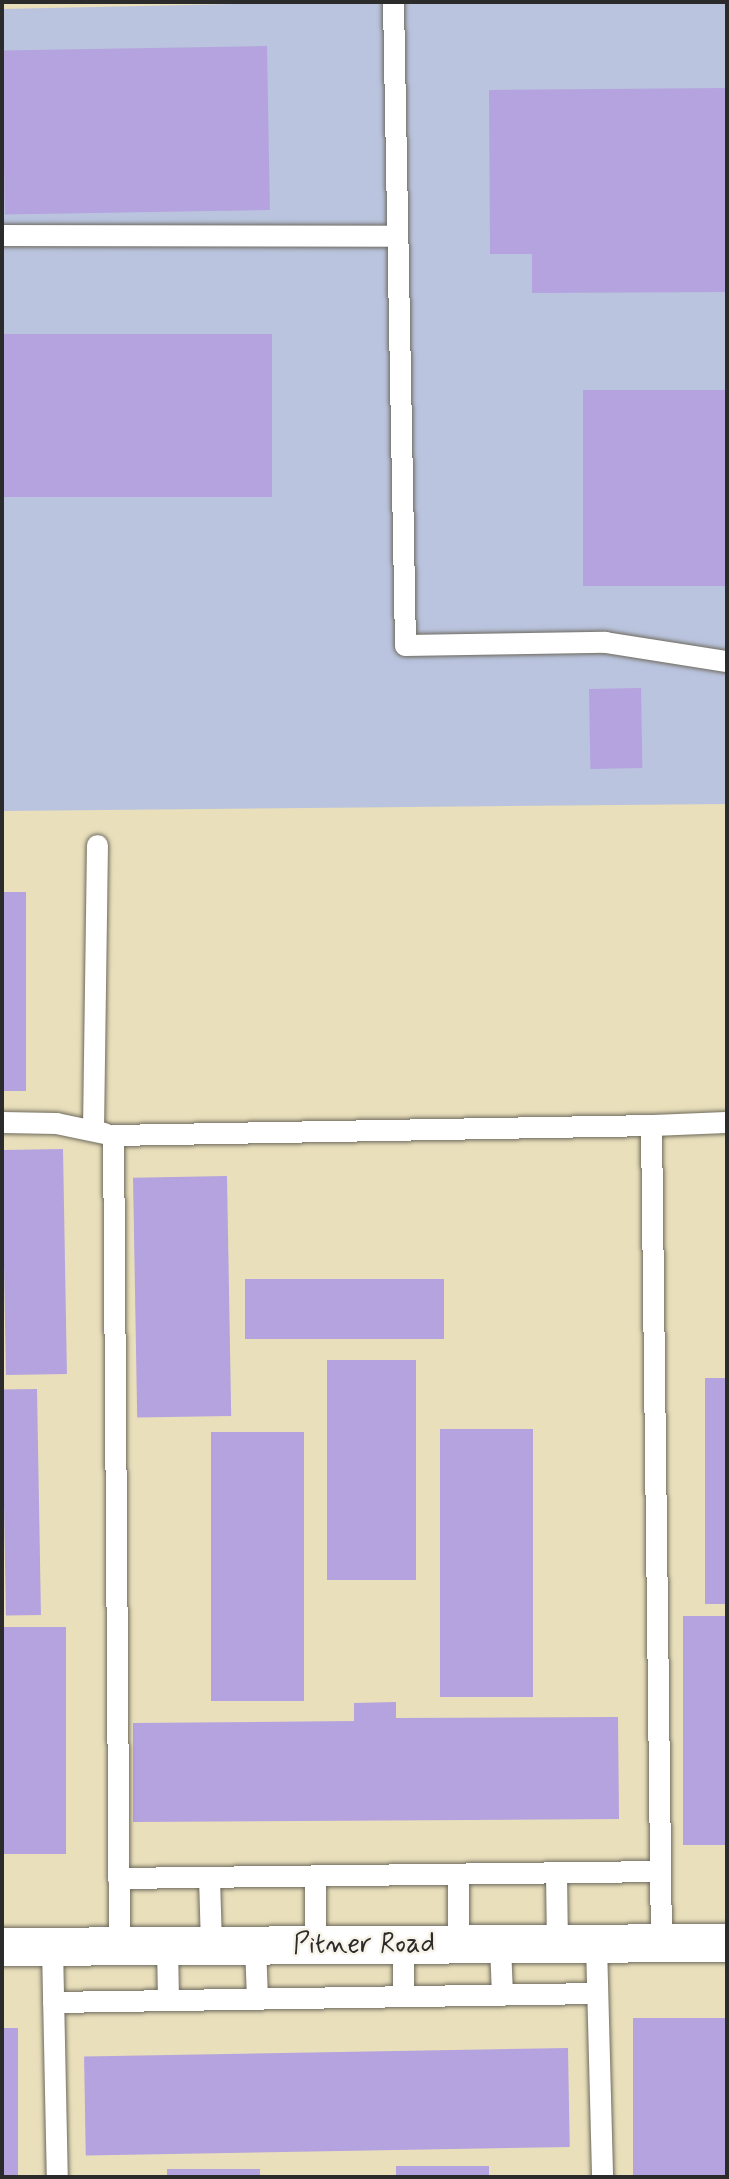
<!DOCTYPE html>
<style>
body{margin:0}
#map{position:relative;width:729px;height:2179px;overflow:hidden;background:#e9dfbb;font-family:Mynerve,sans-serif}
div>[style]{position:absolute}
.industrial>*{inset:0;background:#bac4de}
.building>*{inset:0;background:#b4a3de;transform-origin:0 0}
.roads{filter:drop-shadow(0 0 2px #6e6a5d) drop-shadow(0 0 2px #6e6a5d)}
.lane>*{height:21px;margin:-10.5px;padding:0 10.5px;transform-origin:10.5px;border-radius:10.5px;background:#fff}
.secondary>*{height:38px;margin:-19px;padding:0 19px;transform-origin:19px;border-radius:19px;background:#fff}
span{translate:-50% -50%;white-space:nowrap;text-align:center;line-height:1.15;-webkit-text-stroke:5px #f7f3e8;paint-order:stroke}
.street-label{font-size:28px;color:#2b2b2b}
.frame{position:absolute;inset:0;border:4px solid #2b2b2b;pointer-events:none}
</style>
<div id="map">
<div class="industrial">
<div style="clip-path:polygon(326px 2px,727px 2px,727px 804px,2px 811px,2px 9px)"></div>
</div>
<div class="building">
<div style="left:267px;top:46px;width:164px;height:265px;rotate:89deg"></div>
<div style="clip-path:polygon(727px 88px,727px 292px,532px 293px,532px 254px,490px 254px,489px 90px)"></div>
<div style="left:272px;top:334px;width:163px;height:270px;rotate:90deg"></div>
<div style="left:727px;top:390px;width:196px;height:144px;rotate:90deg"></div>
<div style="left:641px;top:688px;width:80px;height:52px;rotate:89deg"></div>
<div style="left:2px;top:892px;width:24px;height:199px"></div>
<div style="left:63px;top:1149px;width:225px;height:61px;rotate:89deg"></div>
<div style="left:227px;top:1176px;width:240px;height:94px;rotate:89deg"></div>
<div style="left:245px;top:1279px;width:199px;height:60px"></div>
<div style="left:327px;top:1360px;width:89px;height:220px"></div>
<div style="left:705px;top:1378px;width:22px;height:226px"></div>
<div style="left:37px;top:1389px;width:226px;height:35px;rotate:89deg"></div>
<div style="left:440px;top:1429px;width:93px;height:268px"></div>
<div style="left:304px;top:1432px;width:269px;height:93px;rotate:90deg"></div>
<div style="left:683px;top:1616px;width:44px;height:229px"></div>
<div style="left:2px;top:1627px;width:64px;height:227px"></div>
<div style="clip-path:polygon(396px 1702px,396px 1718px,618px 1717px,619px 1819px,133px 1822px,133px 1723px,354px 1721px,354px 1703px)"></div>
<div style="left:633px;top:2018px;width:94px;height:159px"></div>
<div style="left:2px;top:2028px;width:16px;height:149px"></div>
<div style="left:568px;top:2048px;width:99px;height:484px;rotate:89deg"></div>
<div style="left:489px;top:2166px;width:11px;height:93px;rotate:90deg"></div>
<div style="left:167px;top:2169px;width:93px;height:8px"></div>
</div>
<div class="roads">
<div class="lane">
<div style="left:393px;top:2px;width:643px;rotate:88.93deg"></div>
<div style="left:405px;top:645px;width:200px;rotate:-0.9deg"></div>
<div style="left:605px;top:642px;width:123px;rotate:8.9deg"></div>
<div style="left:2px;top:235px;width:395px;rotate:0.1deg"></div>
<div style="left:2px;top:1122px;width:54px;rotate:1.1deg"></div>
<div style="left:56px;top:1123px;width:49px;rotate:11.8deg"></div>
<div style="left:651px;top:1125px;width:76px;rotate:-2.3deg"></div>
<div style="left:93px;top:1130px;width:285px;rotate:-89.2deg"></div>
<div style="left:556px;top:1873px;width:71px;rotate:89.2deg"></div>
<div style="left:458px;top:1874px;width:71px;rotate:90deg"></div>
<div style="left:315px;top:1876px;width:69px;rotate:90deg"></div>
<div style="left:209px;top:1877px;width:69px;rotate:88.3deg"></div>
<div style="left:118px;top:1878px;width:542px;rotate:-0.74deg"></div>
<div style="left:596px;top:1944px;width:233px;rotate:88.5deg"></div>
<div style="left:403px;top:1945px;width:51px;rotate:90deg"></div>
<div style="left:500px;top:1945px;width:50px;rotate:87.7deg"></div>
<div style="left:119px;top:1946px;width:811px;rotate:-90.42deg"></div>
<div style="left:113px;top:1135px;width:538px;rotate:-1.06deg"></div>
<div style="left:651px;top:1125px;width:818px;rotate:89.3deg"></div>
<div style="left:167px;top:1946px;width:54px;rotate:88.9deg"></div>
<div style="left:255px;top:1946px;width:53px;rotate:87.8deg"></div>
<div style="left:52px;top:1947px;width:230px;rotate:88.8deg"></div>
<div style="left:53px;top:2002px;width:544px;rotate:-0.95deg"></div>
</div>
<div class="secondary">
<div style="left:2px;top:1947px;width:725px;rotate:-0.32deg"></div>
</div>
</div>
<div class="street-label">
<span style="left:364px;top:1945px">Pitner Road</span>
</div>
<div class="frame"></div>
</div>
